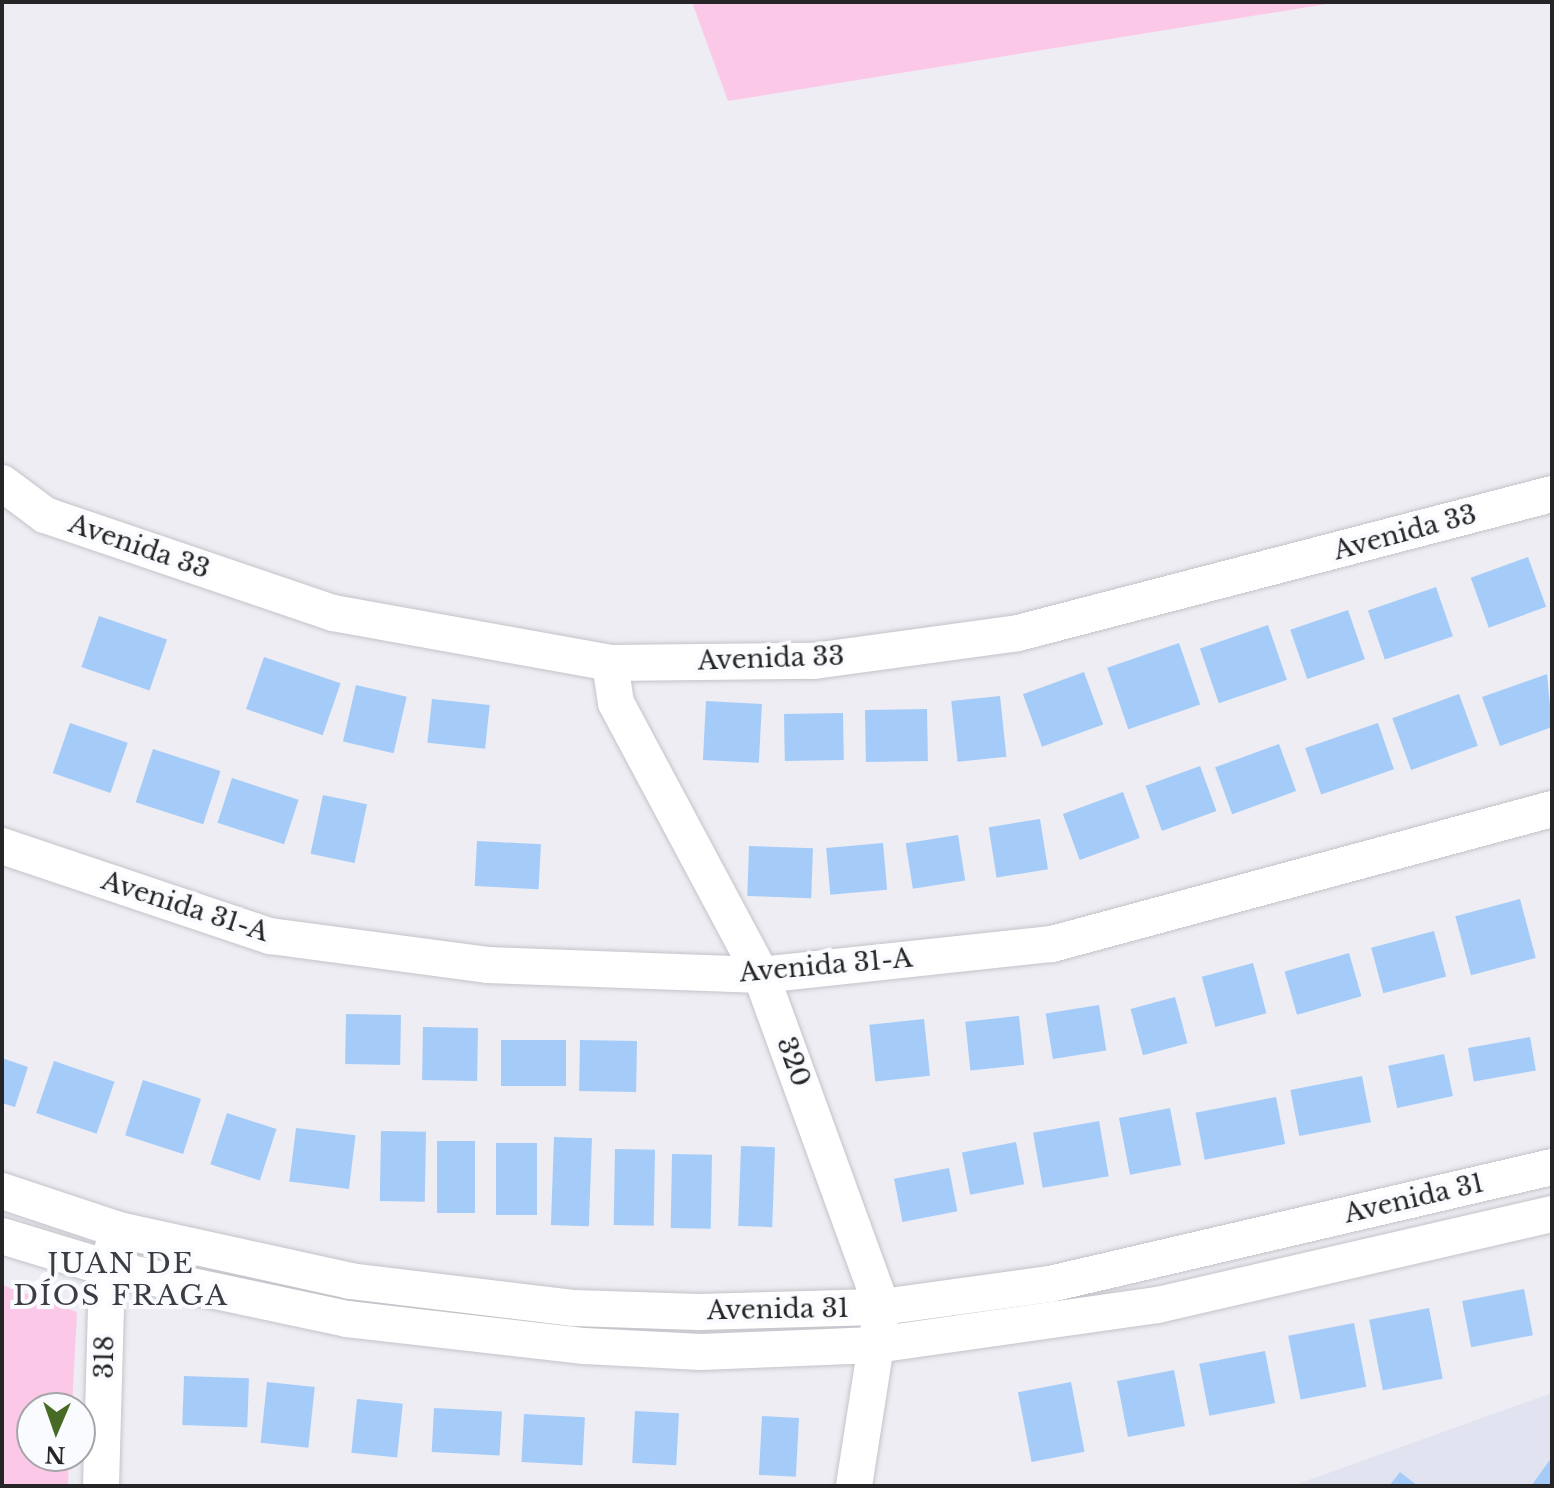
<!DOCTYPE html>
<meta charset="utf-8">
<style>
body{margin:0}
#map{position:relative;width:1554px;height:1488px;overflow:hidden;background:#ededf3;font-family:"Libre Baskerville",serif}
div>[style]{position:absolute}
.built>*{inset:0;background:#e2e3f1}
.green>*{inset:0;background:#fcc8e8}
.building>*{inset:0;background:#a5ccf9;transform-origin:0 0}
.roads{filter:drop-shadow(0 0 2px #c3c3c9) drop-shadow(0 0 2px #c3c3c9)}
.minor>*{height:36px;margin:-18px;padding:0 18px;transform-origin:18px;border-radius:18px;background:#fff}
span{translate:-50% -50%;white-space:nowrap;text-align:center;line-height:1.15;-webkit-text-stroke:8px #fafbfe;paint-order:stroke}
.street-label{font-size:26px;color:#252527}
.neighbourhood-label{font-size:28px;color:#3c3c41;letter-spacing:2px}
.frame{position:absolute;inset:0;border:4px solid #252527;pointer-events:none}
.north{position:absolute;left:16px;top:1392px;width:80px;height:80px;box-sizing:border-box;background:#fafbfe;border:2px solid #a5a5a8;border-radius:50%;rotate:182deg;font-size:22px;font-weight:700;line-height:32px;text-align:center;color:#252527}
.north::after{content:'';display:block;margin:auto;width:28px;height:36px;background:#476b25;clip-path:polygon(50% 0,100% 100%,50% 72%,0 100%)}
</style>
<div id="map">
<div class="built">
<div style="clip-path:polygon(1552px 1393px,1552px 1486px,1292px 1486px)"></div>
</div>
<div class="green">
<div style="clip-path:polygon(692px 2px,1339px 2px,728px 101px)"></div>
<div style="clip-path:polygon(2px 1285px,77px 1312px,72px 1408px,32px 1408px,32px 1456px,69px 1456px,68px 1486px,2px 1486px)"></div>
</div>
<div class="building">
<div style="left:1528px;top:557px;width:53px;height:61px;rotate:70deg"></div>
<div style="left:1436px;top:587px;width:52px;height:72px;rotate:71deg"></div>
<div style="left:1348px;top:610px;width:52px;height:61px;rotate:71deg"></div>
<div style="left:99px;top:616px;width:72px;height:54px;rotate:19deg"></div>
<div style="left:1268px;top:625px;width:58px;height:72px;rotate:71deg"></div>
<div style="left:1179px;top:643px;width:65px;height:76px;rotate:71deg"></div>
<div style="left:264px;top:657px;width:81px;height:55px;rotate:19deg"></div>
<div style="left:1084px;top:672px;width:56px;height:65px;rotate:70deg"></div>
<div style="clip-path:polygon(1547px 674px,1552px 727px,1500px 746px,1482px 697px)"></div>
<div style="left:356px;top:685px;width:52px;height:58px;rotate:13deg"></div>
<div style="left:1459px;top:694px;width:55px;height:71px;rotate:70deg"></div>
<div style="left:1000px;top:696px;width:61px;height:49px;rotate:84deg"></div>
<div style="left:432px;top:699px;width:58px;height:44px;rotate:6deg"></div>
<div style="left:706px;top:701px;width:56px;height:59px;rotate:3deg"></div>
<div style="left:927px;top:709px;width:52px;height:62px;rotate:89deg"></div>
<div style="left:843px;top:713px;width:47px;height:59px;rotate:89deg"></div>
<div style="left:70px;top:723px;width:61px;height:53px;rotate:19deg"></div>
<div style="left:1378px;top:723px;width:49px;height:77px;rotate:71deg"></div>
<div style="left:1279px;top:744px;width:50px;height:68px;rotate:70deg"></div>
<div style="left:153px;top:749px;width:71px;height:56px;rotate:18deg"></div>
<div style="left:1200px;top:766px;width:48px;height:58px;rotate:70deg"></div>
<div style="left:232px;top:778px;width:70px;height:47px;rotate:18deg"></div>
<div style="left:1123px;top:792px;width:49px;height:64px;rotate:70deg"></div>
<div style="left:323px;top:795px;width:45px;height:60px;rotate:12deg"></div>
<div style="left:1040px;top:819px;width:51px;height:52px;rotate:81deg"></div>
<div style="left:958px;top:835px;width:46px;height:53px;rotate:81deg"></div>
<div style="left:477px;top:841px;width:64px;height:45px;rotate:3deg"></div>
<div style="left:883px;top:843px;width:47px;height:57px;rotate:85deg"></div>
<div style="left:749px;top:846px;width:64px;height:50px;rotate:2deg"></div>
<div style="left:1520px;top:899px;width:61px;height:67px;rotate:75deg"></div>
<div style="left:1434px;top:931px;width:47px;height:65px;rotate:75deg"></div>
<div style="left:1349px;top:953px;width:45px;height:67px;rotate:74deg"></div>
<div style="left:1253px;top:963px;width:52px;height:53px;rotate:75deg"></div>
<div style="left:1175px;top:997px;width:48px;height:46px;rotate:75deg"></div>
<div style="left:1099px;top:1005px;width:46px;height:54px;rotate:81deg"></div>
<div style="left:346px;top:1014px;width:55px;height:50px;rotate:1deg"></div>
<div style="left:1019px;top:1016px;width:49px;height:54px;rotate:84deg"></div>
<div style="left:924px;top:1019px;width:57px;height:55px;rotate:84deg"></div>
<div style="left:423px;top:1027px;width:55px;height:53px;rotate:1deg"></div>
<div style="left:1530px;top:1037px;width:34px;height:63px;rotate:80deg"></div>
<div style="left:501px;top:1040px;width:65px;height:46px"></div>
<div style="left:580px;top:1040px;width:57px;height:51px;rotate:1deg"></div>
<div style="left:1444px;top:1054px;width:43px;height:57px;rotate:78deg"></div>
<div style="clip-path:polygon(2px 1058px,28px 1067px,15px 1107px,2px 1103px)"></div>
<div style="left:54px;top:1061px;width:64px;height:55px;rotate:19deg"></div>
<div style="left:1362px;top:1076px;width:47px;height:73px;rotate:79deg"></div>
<div style="left:143px;top:1080px;width:61px;height:58px;rotate:18deg"></div>
<div style="left:1276px;top:1097px;width:48px;height:82px;rotate:79deg"></div>
<div style="left:1170px;top:1108px;width:58px;height:52px;rotate:79deg"></div>
<div style="left:227px;top:1113px;width:52px;height:54px;rotate:18deg"></div>
<div style="left:1099px;top:1121px;width:56px;height:67px;rotate:80deg"></div>
<div style="left:296px;top:1128px;width:60px;height:54px;rotate:7deg"></div>
<div style="left:381px;top:1131px;width:45px;height:70px;rotate:1deg"></div>
<div style="left:554px;top:1137px;width:38px;height:88px;rotate:2deg"></div>
<div style="left:437px;top:1141px;width:38px;height:72px"></div>
<div style="left:1016px;top:1142px;width:43px;height:55px;rotate:79deg"></div>
<div style="left:496px;top:1143px;width:41px;height:72px"></div>
<div style="left:741px;top:1146px;width:34px;height:80px;rotate:2deg"></div>
<div style="left:615px;top:1149px;width:40px;height:76px;rotate:1deg"></div>
<div style="left:672px;top:1154px;width:40px;height:74px;rotate:1deg"></div>
<div style="left:949px;top:1168px;width:44px;height:56px;rotate:79deg"></div>
<div style="left:1524px;top:1289px;width:47px;height:63px;rotate:79deg"></div>
<div style="left:1429px;top:1308px;width:72px;height:61px;rotate:79deg"></div>
<div style="left:1354px;top:1323px;width:65px;height:67px;rotate:79deg"></div>
<div style="left:1265px;top:1351px;width:53px;height:67px;rotate:79deg"></div>
<div style="left:1174px;top:1370px;width:57px;height:58px;rotate:79deg"></div>
<div style="left:184px;top:1376px;width:65px;height:49px;rotate:2deg"></div>
<div style="left:267px;top:1382px;width:48px;height:61px;rotate:6deg"></div>
<div style="left:1071px;top:1382px;width:71px;height:54px;rotate:79deg"></div>
<div style="left:357px;top:1399px;width:46px;height:54px;rotate:6deg"></div>
<div style="left:434px;top:1408px;width:68px;height:44px;rotate:3deg"></div>
<div style="left:635px;top:1411px;width:44px;height:52px;rotate:3deg"></div>
<div style="left:524px;top:1414px;width:61px;height:48px;rotate:3deg"></div>
<div style="left:762px;top:1416px;width:37px;height:59px;rotate:3deg"></div>
<div style="clip-path:polygon(1552px 1457px,1552px 1486px,1531px 1486px)"></div>
<div style="clip-path:polygon(1400px 1472px,1418px 1486px,1389px 1486px)"></div>
</div>
<div class="roads">
<div class="minor">
<div style="left:2px;top:483px;width:54px;rotate:36.7deg"></div>
<div style="left:45px;top:515px;width:304px;rotate:18.8deg"></div>
<div style="left:333px;top:613px;width:281px;rotate:10.2deg"></div>
<div style="left:610px;top:663px;width:204px;rotate:-0.6deg"></div>
<div style="left:814px;top:661px;width:206px;rotate:-7.8deg"></div>
<div style="left:1018px;top:633px;width:552px;rotate:-14.59deg"></div>
<div style="left:610px;top:663px;width:40px;rotate:81.5deg"></div>
<div style="left:616px;top:703px;width:308px;rotate:61.9deg"></div>
<div style="left:761px;top:975px;width:353px;rotate:70deg"></div>
<div style="left:882px;top:1307px;width:181px;rotate:98.9deg"></div>
<div style="left:2px;top:846px;width:283px;rotate:18.6deg"></div>
<div style="left:270px;top:936px;width:219px;rotate:7.6deg"></div>
<div style="left:487px;top:965px;width:274px;rotate:2.1deg"></div>
<div style="left:761px;top:975px;width:293px;rotate:-6.1deg"></div>
<div style="left:1052px;top:944px;width:518px;rotate:-15.11deg"></div>
<div style="left:2px;top:1191px;width:123px;rotate:18.4deg"></div>
<div style="left:119px;top:1230px;width:237px;rotate:12.4deg"></div>
<div style="left:350px;top:1281px;width:226px;rotate:6.9deg"></div>
<div style="left:574px;top:1308px;width:125px;rotate:1.8deg"></div>
<div style="left:699px;top:1312px;width:183px;rotate:-1.6deg"></div>
<div style="left:882px;top:1307px;width:170px;rotate:-7.8deg"></div>
<div style="left:1050px;top:1284px;width:515px;rotate:-13.12deg"></div>
<div style="left:2px;top:1236px;width:110px;rotate:16.9deg"></div>
<div style="left:107px;top:1268px;width:245px;rotate:12deg"></div>
<div style="left:347px;top:1319px;width:239px;rotate:6.5deg"></div>
<div style="left:584px;top:1346px;width:117px;rotate:2.9deg"></div>
<div style="left:701px;top:1352px;width:175px;rotate:-2.3deg"></div>
<div style="left:876px;top:1345px;width:285px;rotate:-8.1deg"></div>
<div style="left:1158px;top:1305px;width:404px;rotate:-13deg"></div>
<div style="left:101px;top:1486px;width:218px;rotate:-88.4deg"></div>
<div style="left:107px;top:1268px;width:22px;rotate:-74deg"></div>
</div>
</div>
<div class="street-label">
<span style="left:1405px;top:533px;rotate:-15deg">Avenida 33</span>
<span style="left:139px;top:547px;rotate:19deg">Avenida 33</span>
<span style="left:771px;top:659px;rotate:-2deg">Avenida 33</span>
<span style="left:185px;top:907px;rotate:18deg">Avenida 31-A</span>
<span style="left:826px;top:966px;rotate:-5deg">Avenida 31-A</span>
<span style="left:793px;top:1062px;rotate:70deg">320</span>
<span style="left:1414px;top:1199px;rotate:-13deg">Avenida 31</span>
<span style="left:778px;top:1310px;rotate:-1deg">Avenida 31</span>
<span style="left:105px;top:1357px;rotate:-89deg">318</span>
</div>
<div class="neighbourhood-label">
<span style="left:121px;top:1280px">JUAN DE<br>DÍOS FRAGA</span>
</div>
<div class="frame"></div>
<div class="north">N</div>
</div>
